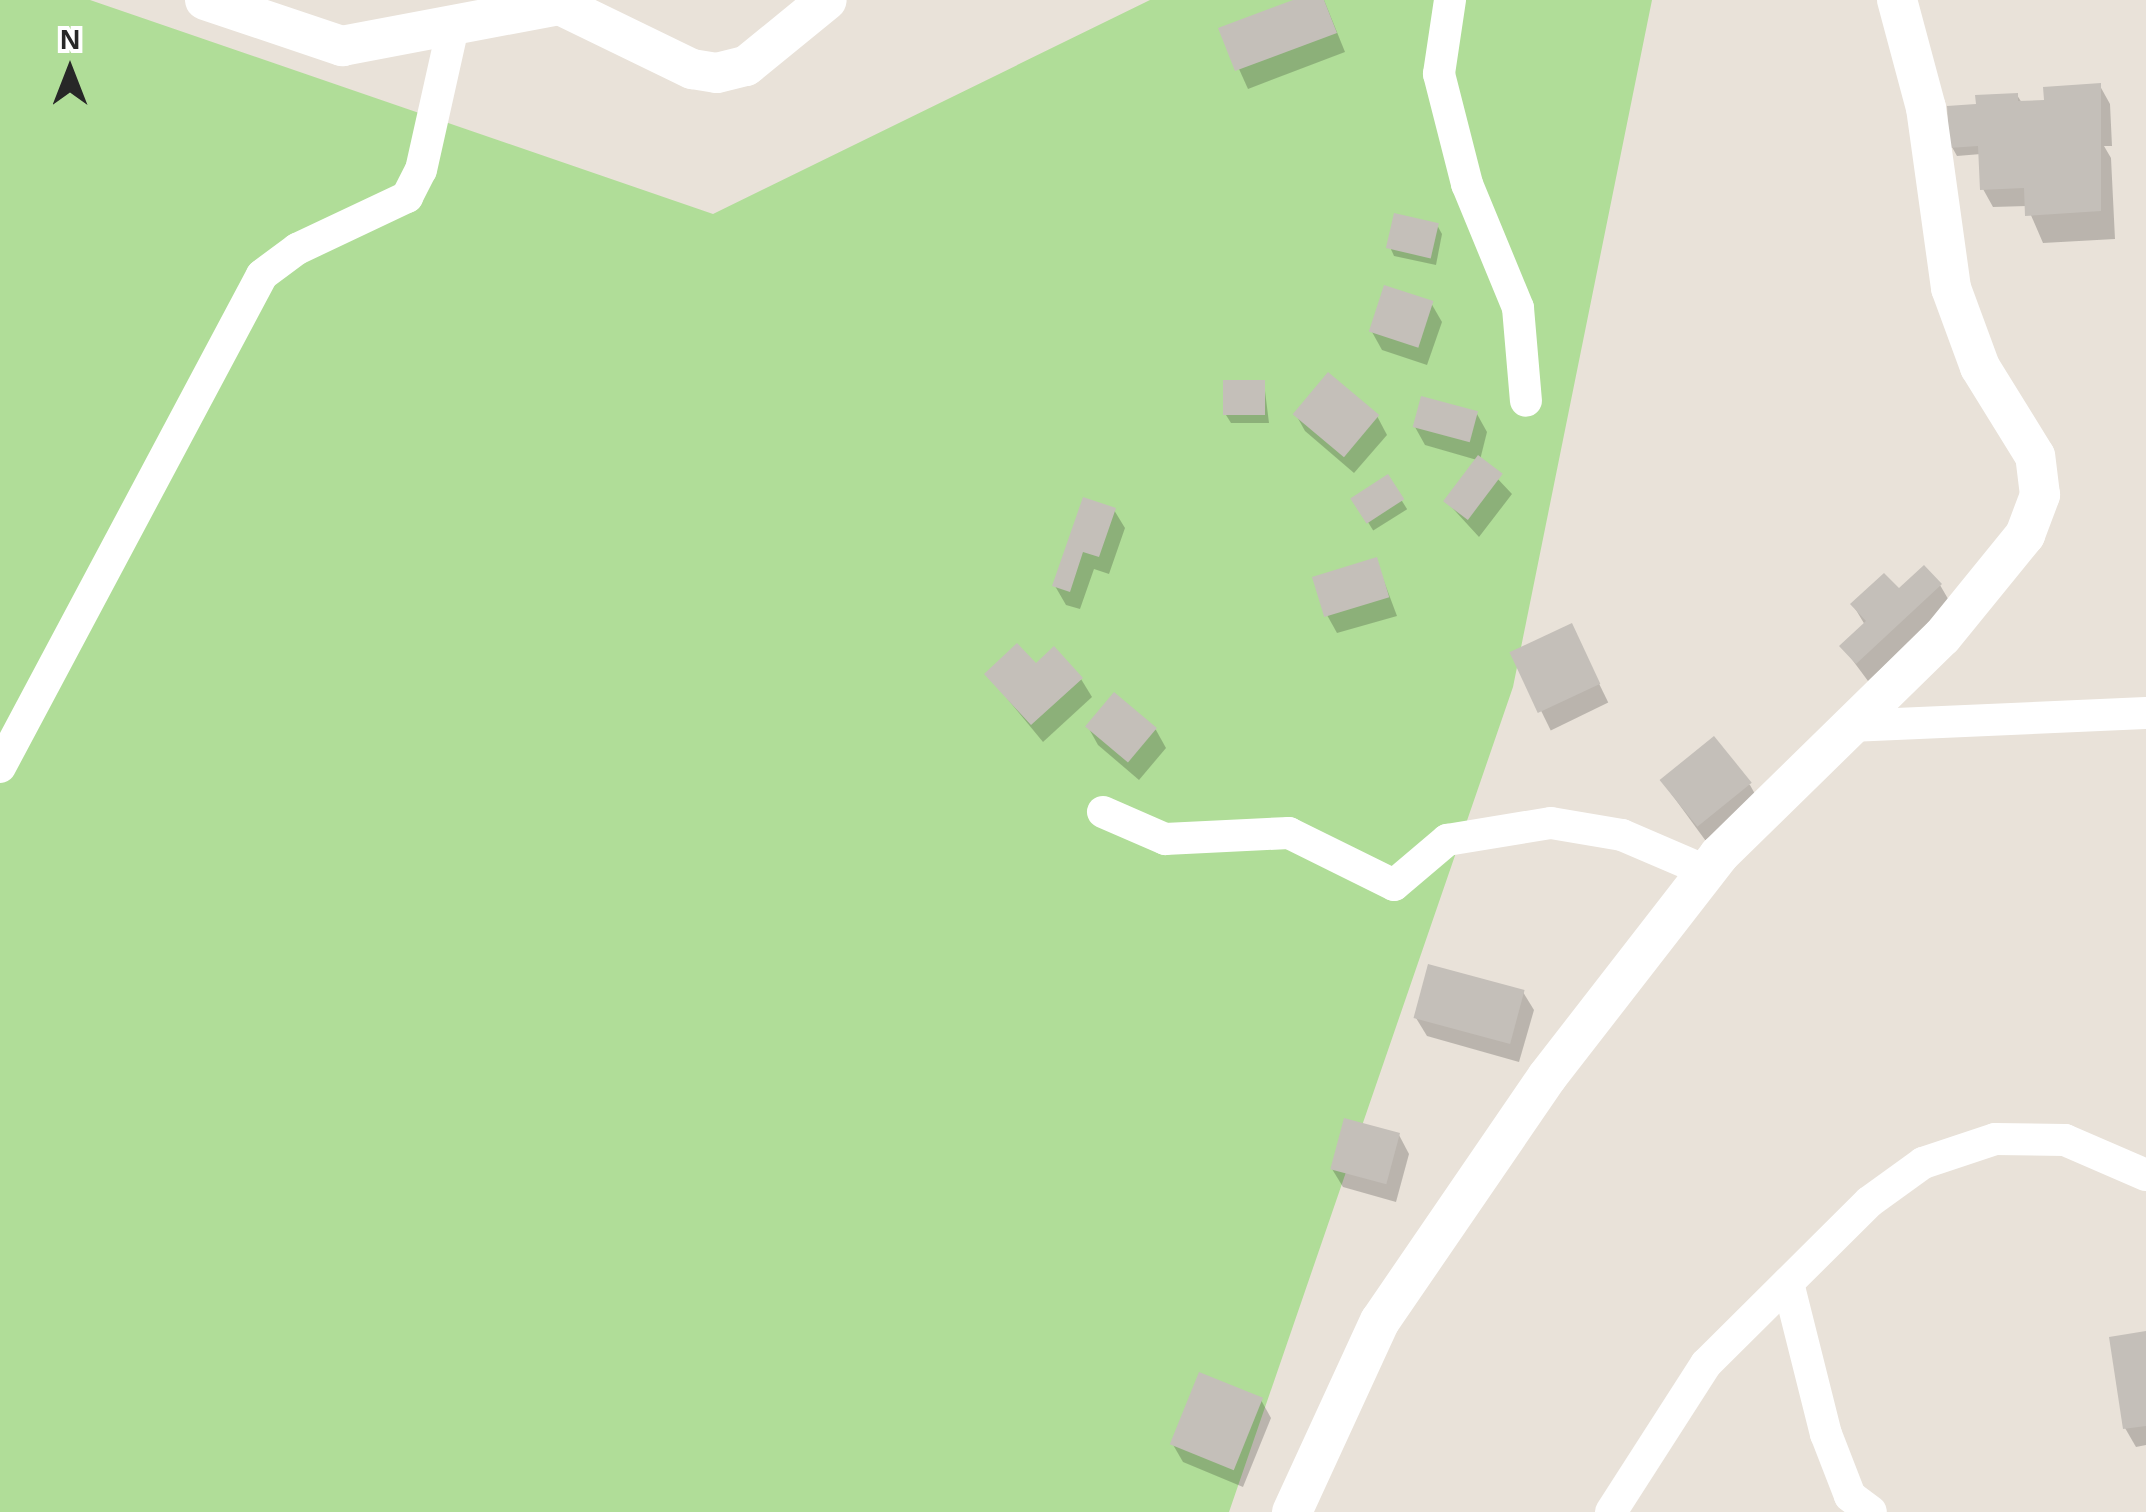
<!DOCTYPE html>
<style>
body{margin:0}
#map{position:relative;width:2146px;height:1512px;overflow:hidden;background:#e9e2d9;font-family:Helvetica,sans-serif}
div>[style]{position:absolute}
.green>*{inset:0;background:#b0dd98}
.shadow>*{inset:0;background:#0003;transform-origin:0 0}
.building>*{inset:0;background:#c4bfb9;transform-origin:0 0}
.minor>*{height:32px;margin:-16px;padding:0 16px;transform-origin:16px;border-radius:16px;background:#fff}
.tertiary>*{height:40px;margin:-20px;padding:0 20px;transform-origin:20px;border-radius:20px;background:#fff}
span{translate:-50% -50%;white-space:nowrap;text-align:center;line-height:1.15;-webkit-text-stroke:8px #fff;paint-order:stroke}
.north{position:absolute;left:20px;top:20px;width:100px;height:100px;-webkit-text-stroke:8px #fff;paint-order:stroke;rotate:0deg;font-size:28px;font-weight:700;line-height:40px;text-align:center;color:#272727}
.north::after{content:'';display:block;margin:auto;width:35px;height:45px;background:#272727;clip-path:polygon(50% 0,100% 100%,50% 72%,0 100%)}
</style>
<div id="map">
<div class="green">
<div style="clip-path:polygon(0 0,90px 0,713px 214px,1150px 0,1652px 0,1513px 687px,1229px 1512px,0 1512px)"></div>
</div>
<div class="shadow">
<div style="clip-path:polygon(1300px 0,1324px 0,1345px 52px,1248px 89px,1221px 29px)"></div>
<div style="clip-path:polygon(2100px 86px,2110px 104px,2112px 146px,2104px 146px,2111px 158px,2115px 239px,2043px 243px,2027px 206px,1993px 207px,1983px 189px,1981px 154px,1957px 156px,1952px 147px,1978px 107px,2017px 95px,2022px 103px,2042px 102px)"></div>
<div style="clip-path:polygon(1437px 225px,1442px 234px,1436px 265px,1394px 256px,1390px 247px)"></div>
<div style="clip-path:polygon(1431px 303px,1442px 322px,1427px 365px,1382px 350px,1372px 332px)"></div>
<div style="clip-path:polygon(1264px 383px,1269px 423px,1231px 423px,1226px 415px)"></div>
<div style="clip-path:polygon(1295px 413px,1377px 416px,1387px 435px,1354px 473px,1305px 431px)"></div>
<div style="clip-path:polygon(1477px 414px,1487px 432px,1480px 460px,1512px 494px,1479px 537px,1446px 501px,1477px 460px,1425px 445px,1415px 427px)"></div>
<div style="left:1387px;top:477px;width:38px;height:40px;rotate:58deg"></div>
<div style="clip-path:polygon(1114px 510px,1125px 528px,1109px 574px,1094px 569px,1080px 609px,1066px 605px,1055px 586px)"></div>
<div style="clip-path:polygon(1376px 560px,1397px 616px,1337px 633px,1327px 615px)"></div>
<div style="clip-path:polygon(1940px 585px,1951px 604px,1868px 681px,1842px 646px,1865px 625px,1853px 605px)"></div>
<div style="left:1571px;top:626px;width:85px;height:64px;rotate:64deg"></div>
<div style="clip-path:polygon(1036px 667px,1081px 679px,1092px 697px,1043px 742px,987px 674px)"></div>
<div style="clip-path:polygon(1115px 696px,1156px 730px,1166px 748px,1139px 780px,1098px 745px,1088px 727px)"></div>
<div style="clip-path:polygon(1662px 781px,1750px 785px,1760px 803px,1708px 844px)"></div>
<div style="clip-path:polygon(1523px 992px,1534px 1010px,1519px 1062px,1427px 1036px,1416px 1018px)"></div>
<div style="clip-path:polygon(1399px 1135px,1409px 1154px,1396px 1202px,1343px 1187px,1332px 1169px)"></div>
<div style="clip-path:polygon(2146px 1334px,2146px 1445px,2136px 1447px,2125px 1428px)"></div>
<div style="clip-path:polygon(1261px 1400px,1271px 1418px,1243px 1487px,1183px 1462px,1172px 1443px)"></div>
</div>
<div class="building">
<div style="clip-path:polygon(1293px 0,1324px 0,1337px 33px,1235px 71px,1218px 28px)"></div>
<div style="clip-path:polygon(2101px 83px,2101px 211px,2025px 216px,2024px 188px,1980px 190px,1978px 146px,1949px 148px,1947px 106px,1976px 104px,1975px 95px,2018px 93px,2018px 101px,2044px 100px,2043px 87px)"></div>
<div style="left:1394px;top:213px;width:46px;height:36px;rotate:13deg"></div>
<div style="left:1384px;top:285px;width:52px;height:49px;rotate:18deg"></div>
<div style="left:1328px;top:372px;width:67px;height:55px;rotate:40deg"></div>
<div style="left:1223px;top:380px;width:42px;height:35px"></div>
<div style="left:1421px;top:396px;width:59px;height:32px;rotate:15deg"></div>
<div style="left:1478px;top:455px;width:31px;height:58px;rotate:37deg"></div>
<div style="left:1388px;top:474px;width:30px;height:45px;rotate:57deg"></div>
<div style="clip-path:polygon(1083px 497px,1116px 508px,1099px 557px,1083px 552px,1070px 592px,1052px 586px)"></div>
<div style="left:1377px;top:557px;width:42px;height:68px;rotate:73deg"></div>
<div style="clip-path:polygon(1924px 565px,1942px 584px,1856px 664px,1839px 646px,1866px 621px,1850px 604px,1884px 573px,1899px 588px)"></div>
<div style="left:1572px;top:623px;width:67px;height:69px;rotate:65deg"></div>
<div style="clip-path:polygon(1017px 643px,1036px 663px,1054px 646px,1083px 678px,1031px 725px,984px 674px)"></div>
<div style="left:1114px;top:692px;width:56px;height:45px;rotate:40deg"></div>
<div style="left:1714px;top:736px;width:60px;height:70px;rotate:51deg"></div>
<div style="left:1428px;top:964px;width:100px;height:56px;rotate:15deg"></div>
<div style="left:1344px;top:1118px;width:58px;height:53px;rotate:15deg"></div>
<div style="clip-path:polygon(2146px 1331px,2146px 1426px,2123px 1429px,2109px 1337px)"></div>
<div style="left:1199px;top:1372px;width:69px;height:78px;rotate:22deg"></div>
</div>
<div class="minor">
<div style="left:1450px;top:0;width:75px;rotate:98.5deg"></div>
<div style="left:1439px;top:74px;width:114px;rotate:75.7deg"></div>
<div style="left:1467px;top:184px;width:134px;rotate:67.6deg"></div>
<div style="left:1518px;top:308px;width:93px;rotate:85.1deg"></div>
<div style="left:1850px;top:726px;width:296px;rotate:-2.5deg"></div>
<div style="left:0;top:767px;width:557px;rotate:-61.96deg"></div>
<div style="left:262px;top:275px;width:44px;rotate:-36.6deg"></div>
<div style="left:297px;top:249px;width:122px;rotate:-25.3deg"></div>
<div style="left:407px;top:197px;width:30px;rotate:-63deg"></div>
<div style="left:421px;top:170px;width:147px;rotate:-77.4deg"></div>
<div style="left:1103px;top:812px;width:68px;rotate:23.5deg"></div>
<div style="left:1165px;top:839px;width:124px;rotate:-2.8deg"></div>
<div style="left:1289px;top:833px;width:117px;rotate:26.3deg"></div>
<div style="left:1394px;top:885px;width:70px;rotate:-40.3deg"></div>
<div style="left:1447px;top:840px;width:105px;rotate:-9.3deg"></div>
<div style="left:1551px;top:823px;width:72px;rotate:9.6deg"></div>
<div style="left:1622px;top:835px;width:91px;rotate:23.2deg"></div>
<div style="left:1788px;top:1283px;width:156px;rotate:75.9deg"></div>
<div style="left:1826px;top:1434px;width:66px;rotate:68.8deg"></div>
<div style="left:1850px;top:1496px;width:26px;rotate:37deg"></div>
<div style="left:1611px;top:1512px;width:176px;rotate:-57.3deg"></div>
<div style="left:1706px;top:1364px;width:230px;rotate:-44.8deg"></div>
<div style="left:1869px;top:1202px;width:67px;rotate:-35.8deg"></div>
<div style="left:1923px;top:1163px;width:76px;rotate:-18.4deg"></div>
<div style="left:1995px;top:1139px;width:70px;rotate:0.8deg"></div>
<div style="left:2065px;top:1140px;width:88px;rotate:23.4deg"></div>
</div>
<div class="tertiary">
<div style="left:205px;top:0;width:145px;rotate:18.6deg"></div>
<div style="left:342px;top:46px;width:222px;rotate:-10.7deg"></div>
<div style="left:560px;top:5px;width:147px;rotate:25.9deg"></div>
<div style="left:692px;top:69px;width:25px;rotate:9deg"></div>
<div style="left:717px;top:73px;width:30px;rotate:-14deg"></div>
<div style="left:746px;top:66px;width:104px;rotate:-39.2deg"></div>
<div style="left:1292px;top:1512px;width:210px;rotate:-65.3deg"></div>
<div style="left:1380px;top:1321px;width:296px;rotate:-55.6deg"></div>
<div style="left:1547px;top:1077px;width:281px;rotate:-52.2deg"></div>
<div style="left:1719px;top:855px;width:312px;rotate:-44.4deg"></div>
<div style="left:1942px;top:637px;width:132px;rotate:-50.9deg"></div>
<div style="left:2025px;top:535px;width:43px;rotate:-69.4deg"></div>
<div style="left:2040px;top:495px;width:39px;rotate:-97deg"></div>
<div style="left:2035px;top:456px;width:105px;rotate:-121.7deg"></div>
<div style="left:1980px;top:367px;width:84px;rotate:-110.2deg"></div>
<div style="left:1951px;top:288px;width:182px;rotate:-97.9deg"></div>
<div style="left:1926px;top:108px;width:112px;rotate:-105deg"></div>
</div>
<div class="north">N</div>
</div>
